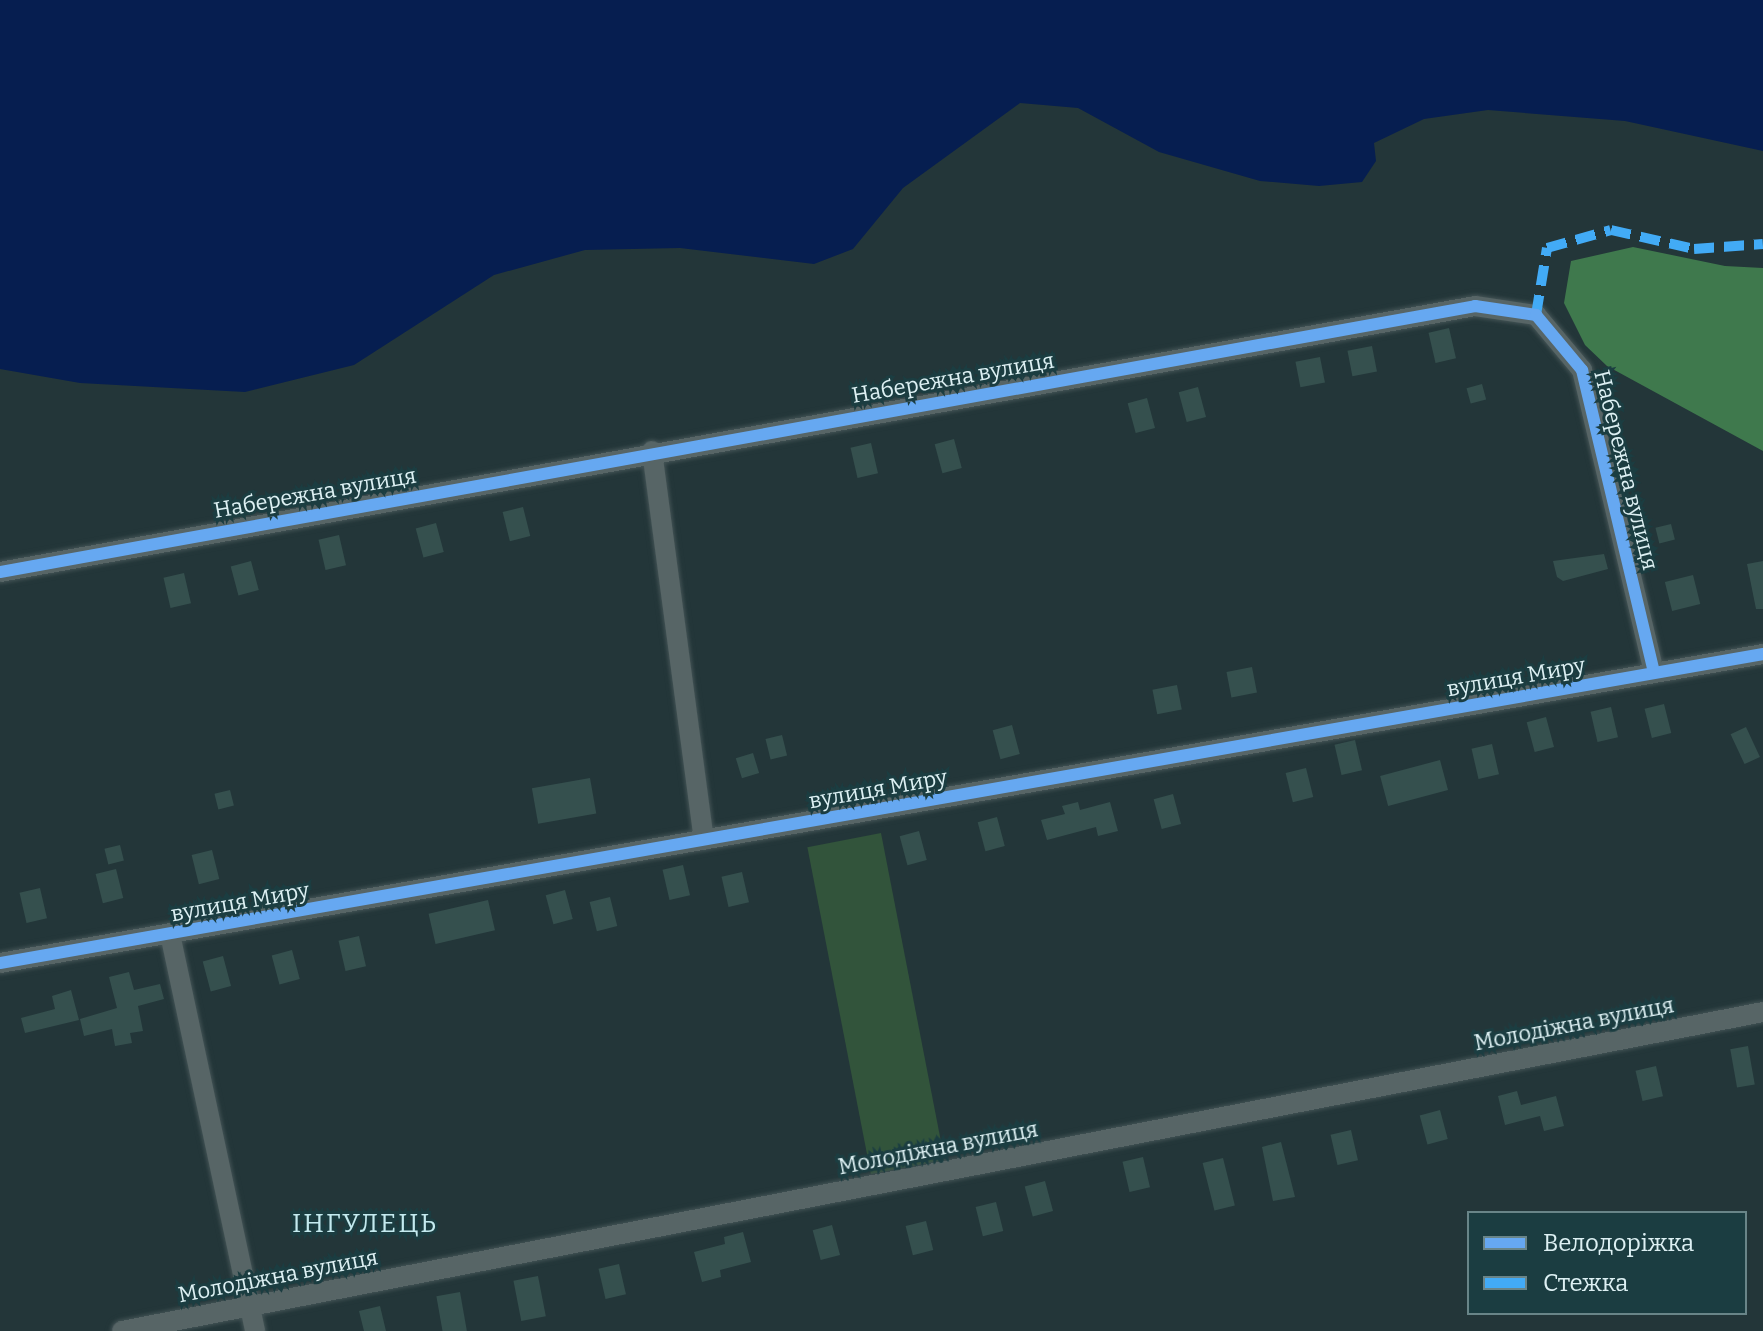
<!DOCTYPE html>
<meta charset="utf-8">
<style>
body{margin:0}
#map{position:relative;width:1763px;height:1331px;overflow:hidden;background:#233639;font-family:Bitter,serif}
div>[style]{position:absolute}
.green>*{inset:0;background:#32543b;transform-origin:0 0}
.forest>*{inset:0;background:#3f794d}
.water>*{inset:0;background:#061e50}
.building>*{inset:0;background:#35504e;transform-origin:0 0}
.roads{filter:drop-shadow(0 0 2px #435355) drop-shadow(0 0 2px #435355)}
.minor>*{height:20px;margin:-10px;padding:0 10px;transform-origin:10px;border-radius:10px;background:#576566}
.quiet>*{height:10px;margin-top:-5px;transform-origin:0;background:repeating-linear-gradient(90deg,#42abf6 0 20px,transparent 0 30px)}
.cycleway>*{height:12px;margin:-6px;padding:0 6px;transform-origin:6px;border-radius:6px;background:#66a8f1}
span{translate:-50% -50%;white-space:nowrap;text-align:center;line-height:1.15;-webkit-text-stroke:6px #1b3d41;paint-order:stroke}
.street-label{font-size:22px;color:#ddf0f3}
.quarter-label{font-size:26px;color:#c4eaef;letter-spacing:2px}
.legend{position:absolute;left:1467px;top:1211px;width:280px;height:104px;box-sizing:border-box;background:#1b3d41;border:2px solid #698588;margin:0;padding:10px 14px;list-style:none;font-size:24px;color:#ddf0f3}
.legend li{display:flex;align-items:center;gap:16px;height:40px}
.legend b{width:40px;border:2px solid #698588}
</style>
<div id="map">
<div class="green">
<div style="left:881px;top:833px;width:333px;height:75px;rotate:79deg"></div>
</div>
<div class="forest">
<div style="clip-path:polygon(1633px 247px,1725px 266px,1763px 268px,1763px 451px,1607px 366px,1585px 345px,1564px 303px,1571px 261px)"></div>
</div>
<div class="water">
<div style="clip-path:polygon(0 0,1763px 0,1763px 151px,1625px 121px,1488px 110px,1424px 119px,1374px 143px,1376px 161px,1362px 182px,1319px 186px,1260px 181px,1159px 152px,1078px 108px,1020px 103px,903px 188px,853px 249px,814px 264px,680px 248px,585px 250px,494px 275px,354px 365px,245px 392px,80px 383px,0 369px)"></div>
</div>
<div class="building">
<div style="left:1449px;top:328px;width:31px;height:21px;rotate:77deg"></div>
<div style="left:1372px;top:346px;width:26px;height:25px;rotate:79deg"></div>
<div style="left:1320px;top:357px;width:26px;height:25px;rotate:79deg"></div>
<div style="left:1482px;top:384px;width:16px;height:16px;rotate:75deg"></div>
<div style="left:1198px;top:387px;width:31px;height:20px;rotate:75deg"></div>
<div style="left:1147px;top:398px;width:31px;height:20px;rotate:75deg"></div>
<div style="left:954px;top:439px;width:30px;height:20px;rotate:75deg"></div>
<div style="left:871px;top:443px;width:31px;height:21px;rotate:77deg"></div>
<div style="left:523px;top:507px;width:30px;height:21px;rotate:76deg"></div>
<div style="left:436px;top:523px;width:30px;height:21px;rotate:75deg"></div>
<div style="left:1671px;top:524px;width:16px;height:16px;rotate:76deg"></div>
<div style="left:339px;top:535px;width:31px;height:21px;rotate:77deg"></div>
<div style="clip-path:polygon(1604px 554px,1608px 569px,1563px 581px,1557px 577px,1553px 561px)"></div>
<div style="left:251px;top:561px;width:30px;height:21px;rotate:75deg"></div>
<div style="clip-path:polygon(1763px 561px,1763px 609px,1756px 609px,1747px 564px)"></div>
<div style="left:184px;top:573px;width:31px;height:21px;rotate:77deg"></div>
<div style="left:1693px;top:575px;width:30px;height:29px;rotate:76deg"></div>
<div style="left:1252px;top:667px;width:26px;height:26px;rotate:79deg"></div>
<div style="left:1177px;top:685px;width:25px;height:25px;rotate:79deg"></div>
<div style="left:1664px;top:704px;width:30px;height:20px;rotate:76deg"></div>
<div style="left:1611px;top:707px;width:31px;height:21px;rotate:77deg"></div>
<div style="left:1546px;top:717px;width:31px;height:20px;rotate:75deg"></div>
<div style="left:1012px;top:725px;width:30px;height:20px;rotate:75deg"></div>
<div style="left:1746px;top:727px;width:33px;height:17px;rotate:65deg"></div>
<div style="left:782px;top:735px;width:21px;height:17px;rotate:76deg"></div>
<div style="left:1355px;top:740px;width:31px;height:21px;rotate:77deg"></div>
<div style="left:1492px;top:744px;width:31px;height:21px;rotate:77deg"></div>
<div style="left:753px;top:753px;width:21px;height:18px;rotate:73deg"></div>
<div style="left:1440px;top:760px;width:31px;height:62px;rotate:75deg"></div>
<div style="left:1306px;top:768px;width:30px;height:21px;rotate:76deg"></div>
<div style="left:590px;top:778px;width:36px;height:59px;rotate:80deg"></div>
<div style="left:230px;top:790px;width:16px;height:16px;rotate:76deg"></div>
<div style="left:1173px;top:794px;width:31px;height:20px;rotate:75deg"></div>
<div style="clip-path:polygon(1078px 802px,1080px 810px,1110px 802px,1118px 831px,1098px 836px,1096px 827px,1047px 840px,1041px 820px,1065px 814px,1062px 806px)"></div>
<div style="left:997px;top:817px;width:30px;height:20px;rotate:75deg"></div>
<div style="left:919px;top:831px;width:30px;height:20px;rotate:75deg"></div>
<div style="left:120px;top:845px;width:16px;height:16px;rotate:76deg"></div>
<div style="left:212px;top:850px;width:30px;height:21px;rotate:76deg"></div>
<div style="left:683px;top:865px;width:31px;height:21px;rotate:77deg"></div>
<div style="left:116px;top:869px;width:30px;height:21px;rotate:76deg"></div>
<div style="left:742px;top:872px;width:31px;height:21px;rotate:77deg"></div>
<div style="left:40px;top:888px;width:31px;height:21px;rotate:77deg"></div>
<div style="left:565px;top:890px;width:30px;height:20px;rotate:75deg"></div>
<div style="left:610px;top:897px;width:30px;height:21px;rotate:76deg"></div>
<div style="left:488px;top:900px;width:31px;height:61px;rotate:77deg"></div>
<div style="left:359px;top:936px;width:31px;height:21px;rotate:77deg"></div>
<div style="left:292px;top:950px;width:30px;height:21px;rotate:75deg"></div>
<div style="left:223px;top:956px;width:31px;height:21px;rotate:75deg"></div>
<div style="clip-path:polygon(129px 972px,134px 990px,160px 984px,164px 999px,138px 1006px,143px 1031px,130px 1033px,132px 1043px,115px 1046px,112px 1029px,84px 1036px,80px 1019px,117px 1008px,109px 977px)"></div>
<div style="clip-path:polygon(71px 990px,79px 1020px,25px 1033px,21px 1018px,55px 1009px,52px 996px)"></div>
<div style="left:1748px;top:1046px;width:39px;height:18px;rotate:80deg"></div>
<div style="left:1656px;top:1066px;width:31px;height:21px;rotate:77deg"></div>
<div style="clip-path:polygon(1517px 1091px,1521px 1105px,1556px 1096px,1564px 1126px,1544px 1131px,1540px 1116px,1505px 1125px,1498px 1096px)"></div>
<div style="left:1440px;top:1110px;width:30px;height:21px;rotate:75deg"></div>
<div style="left:1351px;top:1130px;width:31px;height:21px;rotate:77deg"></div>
<div style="clip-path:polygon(1281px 1142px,1295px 1197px,1273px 1201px,1262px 1147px)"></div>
<div style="left:1143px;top:1157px;width:31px;height:21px;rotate:77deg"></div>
<div style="left:1223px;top:1158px;width:49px;height:21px;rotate:76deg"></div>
<div style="left:1045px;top:1181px;width:31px;height:21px;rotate:75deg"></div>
<div style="left:996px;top:1202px;width:30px;height:21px;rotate:76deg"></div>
<div style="left:926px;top:1221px;width:30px;height:21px;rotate:76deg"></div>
<div style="left:832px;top:1225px;width:31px;height:20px;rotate:75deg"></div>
<div style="clip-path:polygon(743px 1232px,751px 1262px,720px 1270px,721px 1277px,702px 1282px,694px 1252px,725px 1244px,724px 1237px)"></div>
<div style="left:619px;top:1264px;width:31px;height:21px;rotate:77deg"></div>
<div style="left:538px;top:1276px;width:41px;height:25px;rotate:79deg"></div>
<div style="left:460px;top:1292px;width:40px;height:24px;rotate:80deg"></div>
<div style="clip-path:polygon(380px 1306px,386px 1331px,364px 1331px,359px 1311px)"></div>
</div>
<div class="roads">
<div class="minor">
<div style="left:652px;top:451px;width:392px;rotate:82.4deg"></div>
<div style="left:0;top:572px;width:1499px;rotate:-10.22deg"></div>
<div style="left:1475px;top:306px;width:62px;rotate:8.4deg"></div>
<div style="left:1536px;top:315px;width:72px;rotate:50.1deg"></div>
<div style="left:1582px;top:370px;width:311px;rotate:76.6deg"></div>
<div style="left:170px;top:934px;width:406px;rotate:77.9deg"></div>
<div style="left:0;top:963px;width:1790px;rotate:-9.94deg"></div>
<div style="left:122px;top:1331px;width:1672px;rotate:-11deg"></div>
</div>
</div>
<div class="quiet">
<div style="left:1536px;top:315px;width:68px;rotate:-80.7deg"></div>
<div style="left:1547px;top:248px;width:66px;rotate:-15.7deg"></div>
<div style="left:1611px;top:230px;width:85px;rotate:12.9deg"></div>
<div style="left:1694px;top:249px;width:69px;rotate:-4.1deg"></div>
</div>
<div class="cycleway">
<div style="left:0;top:572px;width:1499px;rotate:-10.22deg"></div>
<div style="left:1475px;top:306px;width:62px;rotate:8.4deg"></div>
<div style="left:1536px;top:315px;width:72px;rotate:50.1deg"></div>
<div style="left:1582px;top:370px;width:311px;rotate:76.6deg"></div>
<div style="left:0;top:963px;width:1790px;rotate:-9.94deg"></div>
</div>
<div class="street-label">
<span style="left:953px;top:378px;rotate:-10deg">Набережна вулиця</span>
<span style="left:1626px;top:470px;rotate:76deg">Набережна вулиця</span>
<span style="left:315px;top:493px;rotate:-10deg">Набережна вулиця</span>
<span style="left:1516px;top:677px;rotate:-10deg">вулиця Миру</span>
<span style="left:878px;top:789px;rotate:-10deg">вулиця Миру</span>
<span style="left:240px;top:902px;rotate:-10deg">вулиця Миру</span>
<span style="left:1574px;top:1024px;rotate:-11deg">Молодіжна вулиця</span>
<span style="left:938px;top:1148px;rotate:-11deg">Молодіжна вулиця</span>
<span style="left:278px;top:1276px;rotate:-11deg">Молодіжна вулиця</span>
</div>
<div class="quarter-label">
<span style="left:365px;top:1224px">ІНГУЛЕЦЬ</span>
</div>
<ul class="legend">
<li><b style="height:10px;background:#66a8f1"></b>Велодоріжка</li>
<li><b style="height:10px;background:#42abf6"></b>Стежка</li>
</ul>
</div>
